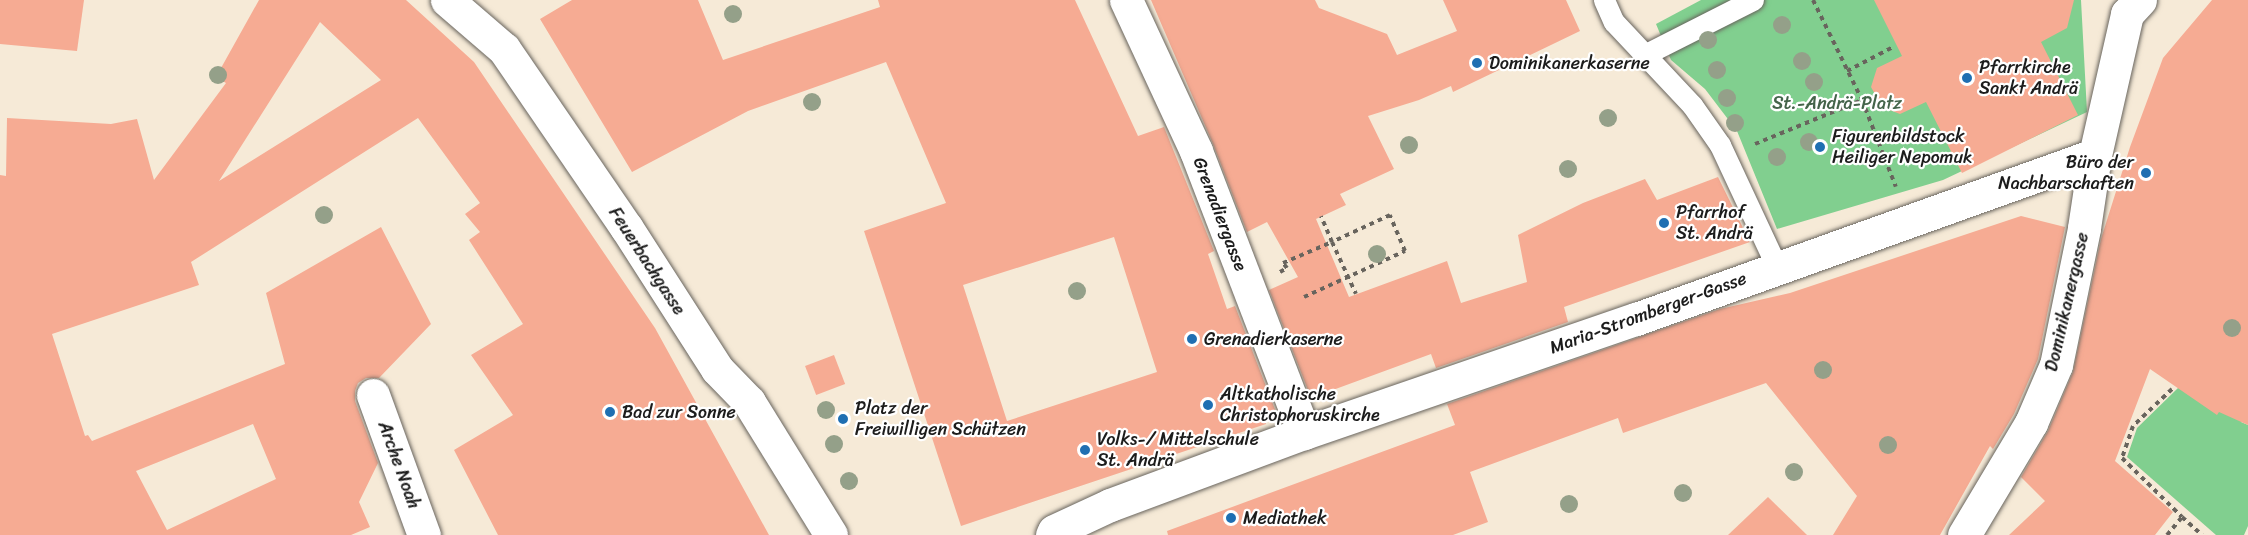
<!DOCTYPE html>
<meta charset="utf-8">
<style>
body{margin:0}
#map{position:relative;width:2248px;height:535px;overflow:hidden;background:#f6ead7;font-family:Sriracha,sans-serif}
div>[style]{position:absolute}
.green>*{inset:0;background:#81cf8f}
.building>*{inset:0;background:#f6ab93;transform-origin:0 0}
.path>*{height:4px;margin-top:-2px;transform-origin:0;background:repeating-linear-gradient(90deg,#68645d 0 4.5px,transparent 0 9px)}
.roads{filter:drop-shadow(0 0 2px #68645d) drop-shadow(0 0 2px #68645d)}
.lane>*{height:21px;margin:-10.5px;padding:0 10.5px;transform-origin:10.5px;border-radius:10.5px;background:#fff}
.street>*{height:33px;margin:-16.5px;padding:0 16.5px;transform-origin:16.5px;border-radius:16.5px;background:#fff}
.trees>*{width:18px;height:18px;margin:-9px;border-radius:50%;background:#94a089}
.dots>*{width:16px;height:16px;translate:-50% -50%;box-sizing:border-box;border:3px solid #fff;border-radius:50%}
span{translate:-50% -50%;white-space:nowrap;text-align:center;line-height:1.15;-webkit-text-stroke:4.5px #fff;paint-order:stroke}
.poi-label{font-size:18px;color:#1c1c1c}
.left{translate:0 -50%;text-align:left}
.right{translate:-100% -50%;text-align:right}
.park-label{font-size:18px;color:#44644a}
.street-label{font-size:18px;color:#1c1c1c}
</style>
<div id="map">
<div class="green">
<div style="clip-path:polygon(1701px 0,2081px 0,2087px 112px,1943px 180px,1777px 229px,1737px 131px,1705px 89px,1671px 60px,1656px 24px)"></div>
<div style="clip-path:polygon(2178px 388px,2234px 392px,2248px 403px,2241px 422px,2248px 425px,2248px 526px,2244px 535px,2216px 535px,2127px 457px,2137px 428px)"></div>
</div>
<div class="building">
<div style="clip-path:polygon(0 0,84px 0,77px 51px,0 44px)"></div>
<div style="clip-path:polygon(evenodd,259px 0,406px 0,474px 62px,655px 328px,769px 535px,498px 535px,454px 450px,513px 415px,471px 355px,523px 324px,469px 240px,480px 232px,465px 214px,480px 203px,418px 118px,191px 262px,199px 285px,52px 334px,85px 436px,88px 435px,92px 441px,285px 364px,266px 293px,381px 227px,431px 324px,379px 378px,366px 378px,358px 383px,355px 391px,355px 401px,378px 463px,359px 502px,370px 527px,351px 535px,0 535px,0 175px,6px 176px,7px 118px,111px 124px,137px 119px,154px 180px,226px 83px,216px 77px,259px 0,320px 22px,381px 80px,219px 181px,320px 22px,259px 0,253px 424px,276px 479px,167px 530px,136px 471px,253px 424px)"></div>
<div style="clip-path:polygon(evenodd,572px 0,698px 0,723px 60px,880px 7px,878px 0,1075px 0,1138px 136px,1164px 127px,1214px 251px,1208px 254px,1227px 309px,1235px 306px,1276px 412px,1263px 416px,1266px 424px,961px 526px,864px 231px,946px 203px,886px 62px,748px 111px,632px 172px,540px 19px,572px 0,1114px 237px,1157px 372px,1007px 421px,963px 285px,1114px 237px)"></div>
<div style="clip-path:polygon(1151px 0,1315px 0,1319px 8px,1387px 34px,1397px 55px,1457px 31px,1443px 0,1566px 0,1580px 31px,1453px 92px,1451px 86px,1419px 100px,1368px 116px,1394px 169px,1340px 194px,1346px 205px,1316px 219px,1349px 297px,1447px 261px,1461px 303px,1527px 282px,1518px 235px,1583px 203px,1645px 179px,1657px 200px,1718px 177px,1750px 242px,1564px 307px,1568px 322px,1436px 368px,1431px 354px,1311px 398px,1269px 290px,1298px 277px,1267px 222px,1247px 232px,1213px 144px)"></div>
<div style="clip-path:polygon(1874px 0,2074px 0,2067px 28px,2041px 42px,2078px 115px,1962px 173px,1926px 102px,1900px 114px,1882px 107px,1871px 87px,1877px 68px,1902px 56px)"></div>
<div style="clip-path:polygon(2212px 0,2248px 0,2248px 425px,2219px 412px,2217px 415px,2150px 369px,2115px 461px,2173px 512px,2155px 535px,2009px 535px,2045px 501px,2021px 477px,2048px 431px,2073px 372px,2101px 239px,2130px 147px,2163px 58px)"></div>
<div style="clip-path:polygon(2021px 216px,2065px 227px,2038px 359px,2014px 414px,1993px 449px,1990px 446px,1940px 535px,1833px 535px,1857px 496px,1766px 383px,1623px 433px,1618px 418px,1470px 472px,1488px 522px,1453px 535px,1168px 535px,1167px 531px,1455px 425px,1447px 404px,1720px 309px,1790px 293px)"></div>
<div style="left:834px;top:355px;width:31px;height:31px;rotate:69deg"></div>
<div style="clip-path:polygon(1768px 497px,1807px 535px,1728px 535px)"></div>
</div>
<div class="path">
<div style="left:1813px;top:0;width:111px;rotate:63.9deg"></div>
<div style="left:1862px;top:100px;width:93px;rotate:68.7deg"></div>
<div style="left:1847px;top:71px;width:52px;rotate:-27.6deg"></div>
<div style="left:1755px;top:144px;width:116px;rotate:-22.4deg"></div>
<div style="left:1280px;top:272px;width:8px;rotate:-30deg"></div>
<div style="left:1287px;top:268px;width:6px;rotate:-129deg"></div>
<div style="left:1283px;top:263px;width:53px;rotate:-23.2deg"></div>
<div style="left:1332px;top:242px;width:57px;rotate:65.2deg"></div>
<div style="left:1304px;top:297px;width:111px;rotate:-24.5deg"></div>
<div style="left:1405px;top:251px;width:39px;rotate:-113deg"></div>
<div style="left:1390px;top:215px;width:64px;rotate:155deg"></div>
<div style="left:1332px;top:242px;width:28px;rotate:-113deg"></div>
<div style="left:2172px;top:389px;width:54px;rotate:136.5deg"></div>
<div style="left:2133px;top:426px;width:34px;rotate:109deg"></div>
<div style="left:2122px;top:458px;width:84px;rotate:44.5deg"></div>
<div style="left:2167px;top:535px;width:23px;rotate:-50deg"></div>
<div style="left:2182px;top:517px;width:27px;rotate:42deg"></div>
</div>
<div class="roads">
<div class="lane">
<div style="left:1604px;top:0;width:24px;rotate:66deg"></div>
<div style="left:1614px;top:22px;width:114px;rotate:46.8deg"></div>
<div style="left:1692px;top:105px;width:49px;rotate:55deg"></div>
<div style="left:1720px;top:145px;width:135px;rotate:65deg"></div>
<div style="left:1644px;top:55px;width:122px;rotate:-26.8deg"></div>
</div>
<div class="street">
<div style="left:447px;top:0;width:75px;rotate:40.7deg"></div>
<div style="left:504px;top:49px;width:216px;rotate:55.6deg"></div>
<div style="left:626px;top:227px;width:169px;rotate:57.3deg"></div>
<div style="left:717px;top:369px;width:46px;rotate:45.9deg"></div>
<div style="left:749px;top:402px;width:156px;rotate:58.3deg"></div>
<div style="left:1126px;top:0;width:166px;rotate:65.1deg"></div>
<div style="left:1196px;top:151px;width:302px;rotate:69deg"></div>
<div style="left:373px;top:395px;width:149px;rotate:70deg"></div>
<div style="left:1052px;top:535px;width:4px;rotate:-63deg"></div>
<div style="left:1054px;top:531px;width:62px;rotate:-24.9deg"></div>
<div style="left:1110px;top:505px;width:207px;rotate:-20.4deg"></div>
<div style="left:1304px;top:433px;width:351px;rotate:-19deg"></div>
<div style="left:1636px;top:319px;width:487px;rotate:-19.7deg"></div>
<div style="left:1964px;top:535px;width:131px;rotate:-59.1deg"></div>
<div style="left:2031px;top:423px;width:63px;rotate:-66.7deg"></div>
<div style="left:2056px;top:365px;width:140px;rotate:-78.4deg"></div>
<div style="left:2084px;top:228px;width:74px;rotate:-81.4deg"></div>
<div style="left:2095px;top:155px;width:145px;rotate:-77.2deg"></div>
<div style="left:2127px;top:14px;width:19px;rotate:-47deg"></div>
</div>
</div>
<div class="trees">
<div style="left:733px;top:14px"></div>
<div style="left:1782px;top:25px"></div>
<div style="left:1708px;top:40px"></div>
<div style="left:1802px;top:61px"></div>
<div style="left:1717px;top:70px"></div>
<div style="left:218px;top:75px"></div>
<div style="left:1814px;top:82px"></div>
<div style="left:1727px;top:98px"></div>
<div style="left:812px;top:102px"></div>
<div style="left:1608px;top:118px"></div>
<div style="left:1735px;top:123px"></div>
<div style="left:1809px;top:142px"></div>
<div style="left:1409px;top:145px"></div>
<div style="left:1777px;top:157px"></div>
<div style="left:1568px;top:169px"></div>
<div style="left:324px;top:215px"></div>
<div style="left:1377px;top:254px"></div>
<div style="left:1077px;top:291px"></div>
<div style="left:2232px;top:328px"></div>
<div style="left:1823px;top:370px"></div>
<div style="left:826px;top:410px"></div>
<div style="left:834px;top:444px"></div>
<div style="left:1888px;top:445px"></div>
<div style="left:1794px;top:472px"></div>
<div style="left:849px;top:481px"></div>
<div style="left:1683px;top:493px"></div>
<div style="left:1569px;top:504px"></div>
</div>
<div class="dots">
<div style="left:1477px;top:63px;background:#1f6fb2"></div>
<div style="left:1967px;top:78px;background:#1f6fb2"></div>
<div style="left:1820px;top:147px;background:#1f6fb2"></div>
<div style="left:2146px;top:173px;background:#1f6fb2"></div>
<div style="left:1664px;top:223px;background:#1f6fb2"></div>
<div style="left:1192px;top:339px;background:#1f6fb2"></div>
<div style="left:1208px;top:405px;background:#1f6fb2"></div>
<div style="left:610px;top:412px;background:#1f6fb2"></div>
<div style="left:843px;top:419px;background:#1f6fb2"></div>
<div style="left:1085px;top:450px;background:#1f6fb2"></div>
<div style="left:1231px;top:518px;background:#1f6fb2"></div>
</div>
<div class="poi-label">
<span class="left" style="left:1489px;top:63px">Dominikanerkaserne</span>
<span class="left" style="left:1979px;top:78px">Pfarrkirche<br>Sankt Andrä</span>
<span class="left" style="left:1832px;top:147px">Figurenbildstock<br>Heiliger Nepomuk</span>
<span class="right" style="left:2134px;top:173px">Büro der<br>Nachbarschaften</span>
<span class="left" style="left:1676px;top:223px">Pfarrhof<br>St. Andrä</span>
<span class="left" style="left:1204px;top:339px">Grenadierkaserne</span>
<span class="left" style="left:1220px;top:405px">Altkatholische<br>Christophoruskirche</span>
<span class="left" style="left:855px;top:419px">Platz der<br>Freiwilligen Schützen</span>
<span class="left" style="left:622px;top:412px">Bad zur Sonne</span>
<span class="left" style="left:1097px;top:450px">Volks-/ Mittelschule<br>St. Andrä</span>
<span class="left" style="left:1243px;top:518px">Mediathek</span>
</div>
<div class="park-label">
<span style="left:1837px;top:103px">St.-Andrä-Platz</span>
</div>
<div class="street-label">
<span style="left:1220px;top:214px;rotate:69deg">Grenadiergasse</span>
<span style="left:647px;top:261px;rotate:57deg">Feuerbachgasse</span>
<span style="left:2067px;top:302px;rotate:-77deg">Dominikanergasse</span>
<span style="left:1648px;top:313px;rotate:-20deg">Maria-Stromberger-Gasse</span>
<span style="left:399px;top:465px;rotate:70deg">Arche Noah</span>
</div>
</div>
